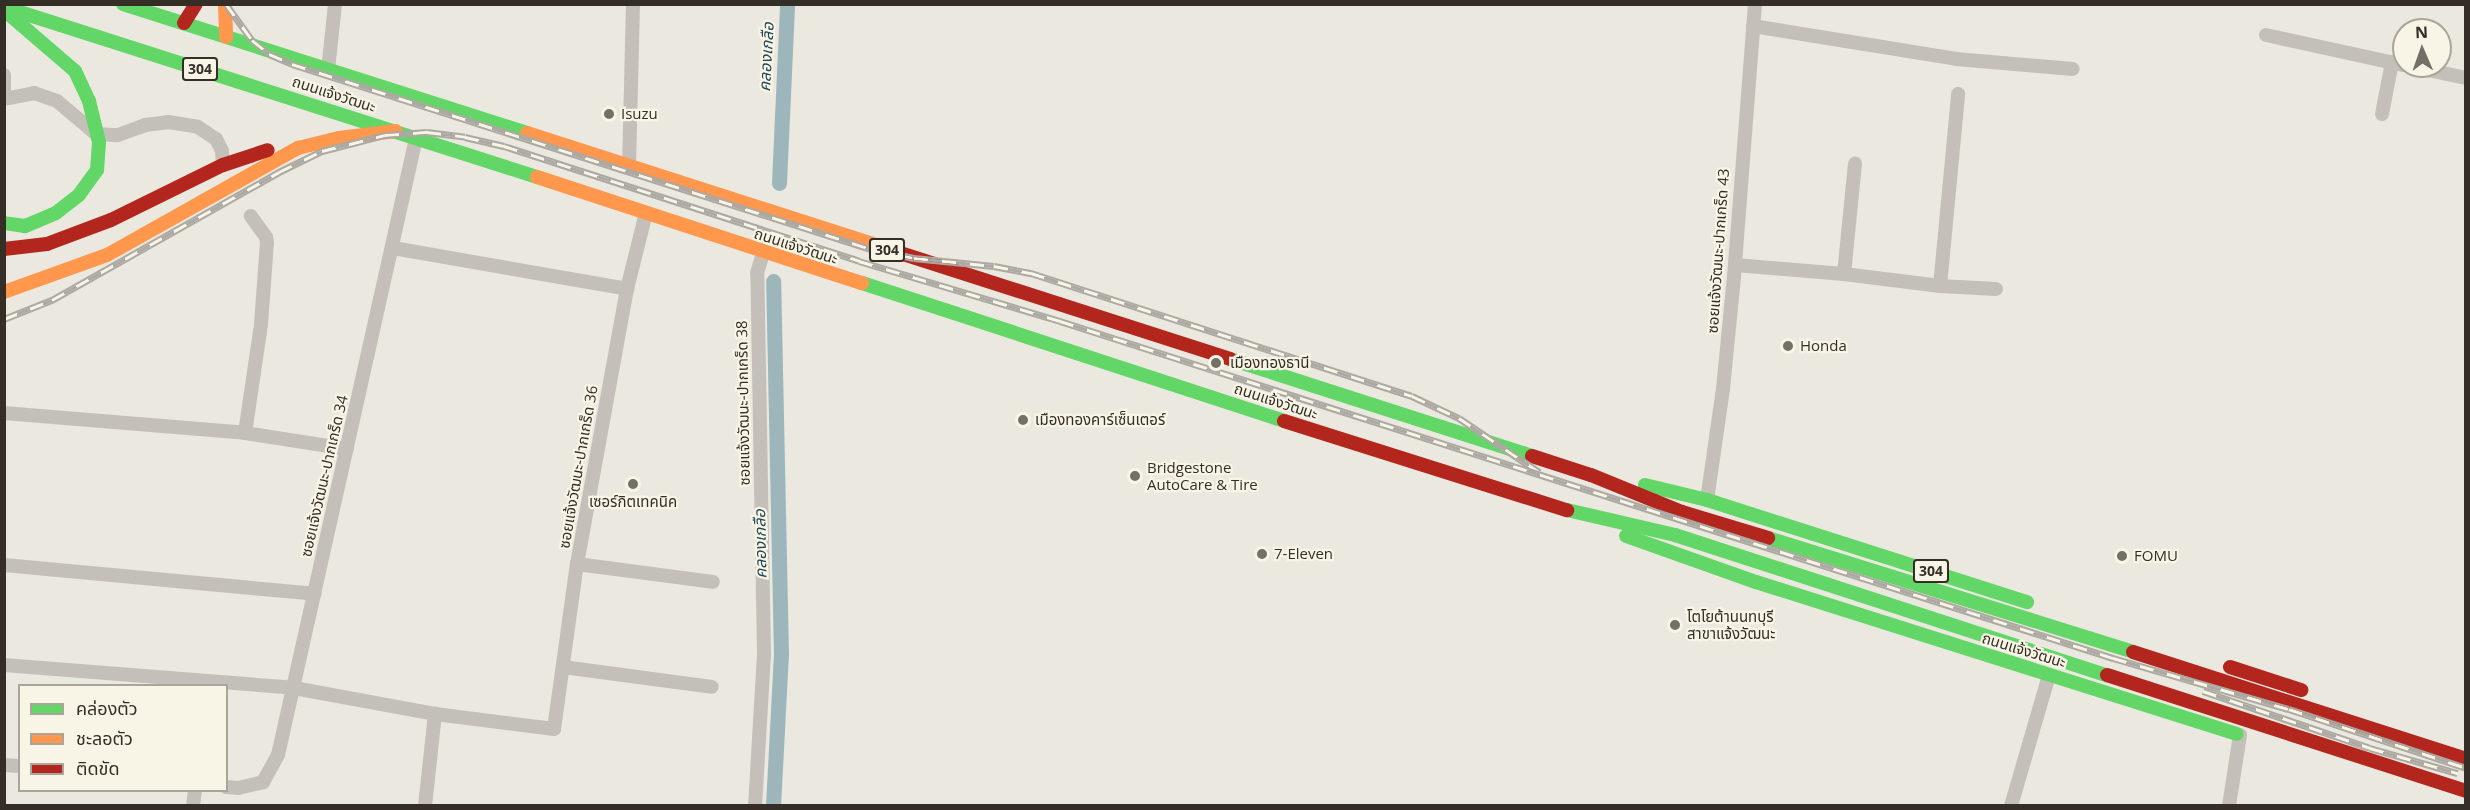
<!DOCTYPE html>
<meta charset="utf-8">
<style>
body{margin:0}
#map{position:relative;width:2470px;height:810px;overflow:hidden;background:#ebe8df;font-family:"Open Sans","Noto Sans Thai",sans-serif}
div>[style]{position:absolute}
.canal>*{height:15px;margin:-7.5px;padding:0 7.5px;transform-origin:7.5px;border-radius:7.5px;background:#9cb6bb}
.street>*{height:14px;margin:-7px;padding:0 7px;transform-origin:7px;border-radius:7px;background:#c4c0b9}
.fast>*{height:14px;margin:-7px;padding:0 7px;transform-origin:7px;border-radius:7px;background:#63d668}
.slow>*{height:14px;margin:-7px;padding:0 7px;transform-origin:7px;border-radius:7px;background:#ff974d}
.jam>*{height:14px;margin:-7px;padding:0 7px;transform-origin:7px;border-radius:7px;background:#b3261e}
.rail>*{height:7px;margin-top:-3.5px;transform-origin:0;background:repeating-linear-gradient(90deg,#f8f4e6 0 14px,#aca9a3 0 28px);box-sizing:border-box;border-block:2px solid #aca9a3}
.dots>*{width:16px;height:16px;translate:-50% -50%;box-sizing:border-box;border:3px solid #f8f4e6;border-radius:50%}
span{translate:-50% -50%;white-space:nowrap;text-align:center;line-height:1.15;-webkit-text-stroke:4.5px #f8f4e6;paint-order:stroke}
.shield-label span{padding:2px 4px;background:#f8f4e6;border:2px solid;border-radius:4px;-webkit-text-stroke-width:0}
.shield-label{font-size:14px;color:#342e27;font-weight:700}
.street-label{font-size:15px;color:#342e27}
.poi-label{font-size:15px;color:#342e27}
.left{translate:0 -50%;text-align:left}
.water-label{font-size:16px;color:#1e4654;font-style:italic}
.frame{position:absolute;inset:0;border:6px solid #342e27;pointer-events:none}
.legend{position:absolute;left:18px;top:684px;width:210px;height:108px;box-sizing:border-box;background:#f8f4e6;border:2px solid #aaa59a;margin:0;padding:8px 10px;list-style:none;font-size:18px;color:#342e27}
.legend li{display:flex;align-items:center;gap:12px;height:30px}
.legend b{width:30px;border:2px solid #aaa59a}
.north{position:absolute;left:2392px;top:18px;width:60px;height:60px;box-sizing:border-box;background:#f8f4e6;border:2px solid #aaa59a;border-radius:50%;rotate:358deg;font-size:16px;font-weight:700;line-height:24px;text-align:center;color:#342e27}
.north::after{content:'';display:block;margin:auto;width:21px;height:27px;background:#746f67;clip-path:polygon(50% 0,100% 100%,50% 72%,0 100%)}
</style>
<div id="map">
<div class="canal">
<div style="left:779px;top:183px;width:179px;rotate:-87.4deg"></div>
<div style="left:773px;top:806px;width:151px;rotate:-87deg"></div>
<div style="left:781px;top:655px;width:374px;rotate:-91.2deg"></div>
</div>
<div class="street">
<div style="left:1753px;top:26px;width:206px;rotate:9.2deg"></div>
<div style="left:1956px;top:59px;width:117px;rotate:4.9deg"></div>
<div style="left:2266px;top:35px;width:141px;rotate:12.3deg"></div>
<div style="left:2409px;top:66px;width:58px;rotate:11.9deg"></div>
<div style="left:328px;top:70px;width:66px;rotate:-83.9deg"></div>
<div style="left:4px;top:75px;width:17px;rotate:90deg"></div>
<div style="left:4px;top:99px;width:31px;rotate:-11deg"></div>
<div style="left:34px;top:93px;width:24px;rotate:19deg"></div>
<div style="left:57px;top:101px;width:51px;rotate:40.2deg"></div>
<div style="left:96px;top:134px;width:22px;rotate:3deg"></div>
<div style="left:118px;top:135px;width:29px;rotate:-20deg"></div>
<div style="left:145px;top:125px;width:23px;rotate:-7deg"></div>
<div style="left:168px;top:122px;width:30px;rotate:9deg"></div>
<div style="left:198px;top:127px;width:22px;rotate:34deg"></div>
<div style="left:216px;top:139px;width:13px;rotate:63deg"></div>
<div style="left:222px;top:151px;width:14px;rotate:86deg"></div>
<div style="left:2382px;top:114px;width:53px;rotate:-79.1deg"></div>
<div style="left:629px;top:167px;width:163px;rotate:-88.6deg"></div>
<div style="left:393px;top:248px;width:238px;rotate:9.9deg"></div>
<div style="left:1735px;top:265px;width:109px;rotate:4.7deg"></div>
<div style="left:1844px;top:274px;width:111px;rotate:-84.3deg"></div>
<div style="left:1844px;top:274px;width:97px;rotate:7.1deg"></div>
<div style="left:1940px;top:286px;width:56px;rotate:3.1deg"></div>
<div style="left:1940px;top:286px;width:193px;rotate:-84.6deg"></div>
<div style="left:4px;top:413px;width:242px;rotate:4.7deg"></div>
<div style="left:245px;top:433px;width:103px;rotate:8.9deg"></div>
<div style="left:245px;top:433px;width:110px;rotate:-81.6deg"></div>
<div style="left:261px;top:324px;width:81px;rotate:-85.8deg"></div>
<div style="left:267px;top:243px;width:6px;rotate:-99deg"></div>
<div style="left:266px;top:237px;width:26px;rotate:-126deg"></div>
<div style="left:1707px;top:500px;width:112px;rotate:-81.8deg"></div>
<div style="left:1723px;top:389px;width:113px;rotate:-84.4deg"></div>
<div style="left:1734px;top:277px;width:274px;rotate:-85.6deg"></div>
<div style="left:577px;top:564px;width:137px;rotate:7.5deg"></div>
<div style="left:4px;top:565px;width:312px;rotate:5.3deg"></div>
<div style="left:4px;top:665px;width:291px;rotate:4.5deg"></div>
<div style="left:294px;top:688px;width:143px;rotate:10.4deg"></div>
<div style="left:435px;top:714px;width:120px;rotate:7.2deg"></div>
<div style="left:554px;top:729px;width:167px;rotate:-82.1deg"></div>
<div style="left:577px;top:564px;width:280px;rotate:-79.7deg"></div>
<div style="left:627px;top:289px;width:78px;rotate:-76deg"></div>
<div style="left:563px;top:667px;width:150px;rotate:7.6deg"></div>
<div style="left:4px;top:765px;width:16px;rotate:4deg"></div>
<div style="left:226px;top:787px;width:12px;rotate:5deg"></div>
<div style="left:238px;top:788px;width:26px;rotate:-13deg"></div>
<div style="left:263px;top:782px;width:31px;rotate:-61deg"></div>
<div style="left:278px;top:755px;width:632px;rotate:-77.39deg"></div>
<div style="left:193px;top:806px;width:16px;rotate:-83deg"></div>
<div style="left:425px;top:806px;width:93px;rotate:-83.8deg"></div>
<div style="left:755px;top:806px;width:151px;rotate:-86.6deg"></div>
<div style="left:764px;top:655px;width:382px;rotate:-91deg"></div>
<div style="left:757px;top:273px;width:21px;rotate:-73deg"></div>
<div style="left:2011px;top:806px;width:136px;rotate:-73.8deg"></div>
<div style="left:2229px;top:806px;width:72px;rotate:-81.2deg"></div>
</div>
<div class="fast">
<div style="left:123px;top:4px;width:424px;rotate:17.7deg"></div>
<div style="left:4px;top:7px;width:559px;rotate:17.69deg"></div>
<div style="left:4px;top:10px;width:94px;rotate:40.7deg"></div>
<div style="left:75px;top:71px;width:33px;rotate:65deg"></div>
<div style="left:89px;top:101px;width:42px;rotate:76.3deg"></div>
<div style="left:99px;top:142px;width:28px;rotate:94deg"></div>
<div style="left:97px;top:170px;width:31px;rotate:126deg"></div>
<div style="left:79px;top:195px;width:29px;rotate:142deg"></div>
<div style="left:56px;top:213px;width:34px;rotate:157deg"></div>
<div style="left:25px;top:226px;width:21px;rotate:-172deg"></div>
<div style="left:862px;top:283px;width:444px;rotate:18.1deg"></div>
<div style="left:1230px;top:359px;width:317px;rotate:17.8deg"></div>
<div style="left:1645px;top:485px;width:64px;rotate:13.6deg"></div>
<div style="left:1707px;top:500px;width:336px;rotate:17.7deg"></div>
<div style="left:1567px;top:510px;width:111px;rotate:13deg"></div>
<div style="left:1675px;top:535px;width:454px;rotate:18deg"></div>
<div style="left:1626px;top:536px;width:138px;rotate:19.5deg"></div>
<div style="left:1756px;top:582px;width:504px;rotate:17.54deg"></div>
<div style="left:1768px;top:538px;width:382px;rotate:17.3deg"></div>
</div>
<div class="slow">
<div style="left:225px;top:4px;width:33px;rotate:88deg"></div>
<div style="left:527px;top:133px;width:386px;rotate:17.8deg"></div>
<div style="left:537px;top:177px;width:342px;rotate:18.1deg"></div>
<div style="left:4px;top:292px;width:109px;rotate:-19.8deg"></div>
<div style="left:107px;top:255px;width:219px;rotate:-29.3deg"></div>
<div style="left:298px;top:148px;width:42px;rotate:-13.7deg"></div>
<div style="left:339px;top:138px;width:57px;rotate:-7deg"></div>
</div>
<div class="jam">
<div style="left:184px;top:23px;width:22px;rotate:-58deg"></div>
<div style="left:4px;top:249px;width:43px;rotate:-6.6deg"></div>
<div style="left:47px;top:244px;width:68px;rotate:-20.6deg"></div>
<div style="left:111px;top:220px;width:125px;rotate:-26.2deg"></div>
<div style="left:223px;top:165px;width:47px;rotate:-18.4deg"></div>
<div style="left:894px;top:251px;width:353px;rotate:17.8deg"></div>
<div style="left:1284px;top:421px;width:297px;rotate:17.5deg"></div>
<div style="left:1532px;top:456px;width:62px;rotate:17.9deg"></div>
<div style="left:1591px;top:475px;width:98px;rotate:22.1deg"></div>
<div style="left:1682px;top:512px;width:90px;rotate:16.8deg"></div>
<div style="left:2133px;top:652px;width:350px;rotate:17.8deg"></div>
<div style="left:2230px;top:667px;width:75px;rotate:17.9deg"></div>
<div style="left:2107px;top:675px;width:377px;rotate:17.9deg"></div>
</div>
<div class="rail">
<div style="left:226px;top:4px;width:44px;rotate:54.2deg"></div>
<div style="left:252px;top:40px;width:22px;rotate:39deg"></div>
<div style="left:269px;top:54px;width:25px;rotate:23deg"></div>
<div style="left:292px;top:64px;width:608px;rotate:17.72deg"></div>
<div style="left:871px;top:249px;width:44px;rotate:11.8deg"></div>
<div style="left:914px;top:258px;width:80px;rotate:5.7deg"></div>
<div style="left:994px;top:266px;width:38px;rotate:11deg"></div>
<div style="left:1031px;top:273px;width:400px;rotate:17.9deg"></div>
<div style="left:1412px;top:396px;width:52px;rotate:25.1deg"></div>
<div style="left:1459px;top:418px;width:97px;rotate:34deg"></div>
<div style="left:4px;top:319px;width:52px;rotate:-21.6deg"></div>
<div style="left:52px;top:300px;width:261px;rotate:-29.4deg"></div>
<div style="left:279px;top:172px;width:48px;rotate:-26deg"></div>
<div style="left:322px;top:151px;width:65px;rotate:-14.3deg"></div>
<div style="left:385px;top:135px;width:42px;rotate:-4.1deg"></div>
<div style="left:427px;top:132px;width:38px;rotate:7deg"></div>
<div style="left:465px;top:137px;width:40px;rotate:13deg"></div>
<div style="left:504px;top:146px;width:373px;rotate:17.9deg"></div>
<div style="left:859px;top:261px;width:210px;rotate:16.6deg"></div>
<div style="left:1060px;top:321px;width:1106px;rotate:17.75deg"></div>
<div style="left:2113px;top:658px;width:183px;rotate:16.2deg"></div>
<div style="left:2289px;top:709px;width:187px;rotate:18.4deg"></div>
<div style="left:2203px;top:691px;width:176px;rotate:18.8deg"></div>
<div style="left:2370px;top:748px;width:91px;rotate:16deg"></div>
</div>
<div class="dots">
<div style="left:609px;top:114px;background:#746f67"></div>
<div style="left:1788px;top:346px;background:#746f67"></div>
<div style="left:1216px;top:363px;background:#746f67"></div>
<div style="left:1023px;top:420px;background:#746f67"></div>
<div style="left:1135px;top:476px;background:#746f67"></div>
<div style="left:633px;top:484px;background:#746f67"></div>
<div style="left:1262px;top:554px;background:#746f67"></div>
<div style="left:2122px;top:556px;background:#746f67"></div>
<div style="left:1675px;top:625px;background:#746f67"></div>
</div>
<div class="shield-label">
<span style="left:200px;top:69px">304</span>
<span style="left:887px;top:250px">304</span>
<span style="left:1931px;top:571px">304</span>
</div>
<div class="street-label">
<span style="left:334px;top:94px;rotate:18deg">ถนนแจ้งวัฒนะ</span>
<span style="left:796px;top:246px;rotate:18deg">ถนนแจ้งวัฒนะ</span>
<span style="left:1718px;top:251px;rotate:-86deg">ซอยแจ้งวัฒนะ-ปากเกร็ด 43</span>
<span style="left:1276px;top:401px;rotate:18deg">ถนนแจ้งวัฒนะ</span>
<span style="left:743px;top:403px;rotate:-91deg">ซอยแจ้งวัฒนะ-ปากเกร็ด 38</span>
<span style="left:578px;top:467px;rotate:-80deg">ซอยแจ้งวัฒนะ-ปากเกร็ด 36</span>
<span style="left:324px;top:476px;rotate:-77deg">ซอยแจ้งวัฒนะ-ปากเกร็ด 34</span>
<span style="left:2024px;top:650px;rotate:17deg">ถนนแจ้งวัฒนะ</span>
</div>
<div class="poi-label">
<span class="left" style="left:621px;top:114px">Isuzu</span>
<span class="left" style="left:1800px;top:346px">Honda</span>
<span class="left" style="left:1230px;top:363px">เมืองทองธานี</span>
<span class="left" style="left:1035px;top:420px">เมืองทองคาร์เซ็นเตอร์</span>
<span class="left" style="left:1147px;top:476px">Bridgestone<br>AutoCare &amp; Tire</span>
<span style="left:633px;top:502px">เซอร์กิตเทคนิค</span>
<span class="left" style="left:1274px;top:554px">7-Eleven</span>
<span class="left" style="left:2134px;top:556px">FOMU</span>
<span class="left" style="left:1687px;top:625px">โตโยต้านนทบุรี<br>สาขาแจ้งวัฒนะ</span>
</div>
<div class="water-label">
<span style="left:766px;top:57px;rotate:-87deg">คลองเกลือ</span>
<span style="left:760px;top:544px;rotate:-91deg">คลองเกลือ</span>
</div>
<div class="frame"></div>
<ul class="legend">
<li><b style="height:8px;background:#63d668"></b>คล่องตัว</li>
<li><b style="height:8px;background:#ff974d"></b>ชะลอตัว</li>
<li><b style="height:8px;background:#b3261e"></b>ติดขัด</li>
</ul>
<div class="north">N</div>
</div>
